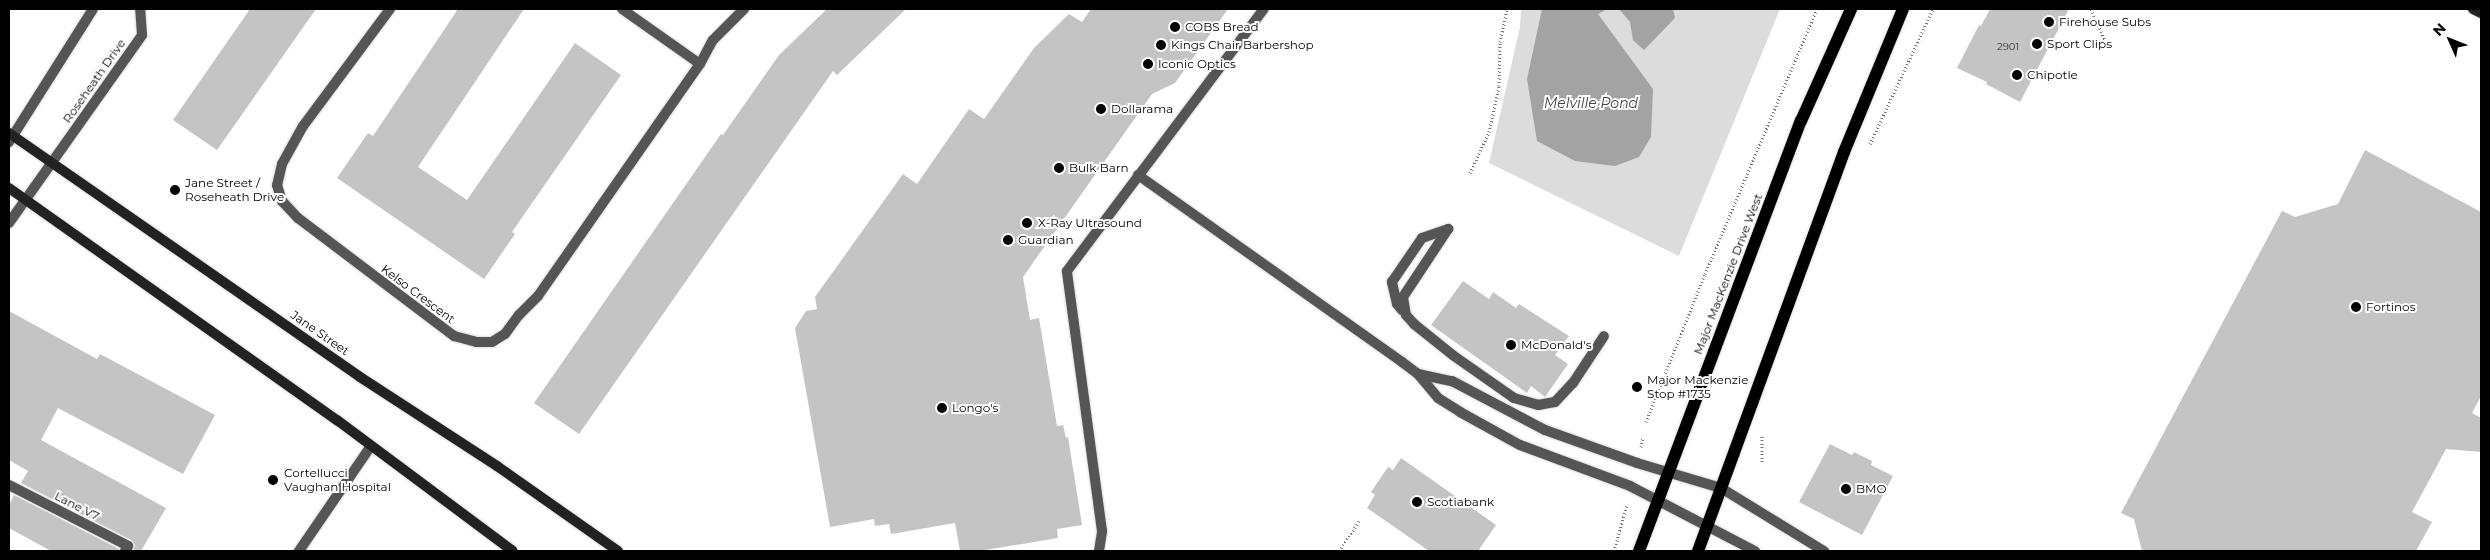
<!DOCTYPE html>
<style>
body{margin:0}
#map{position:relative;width:2490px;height:560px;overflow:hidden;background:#fff;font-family:Montserrat,sans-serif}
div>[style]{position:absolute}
.green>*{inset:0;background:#dcdcdc}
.water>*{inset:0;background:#a3a3a3}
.building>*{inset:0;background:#c4c4c4}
.path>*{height:3px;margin-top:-1.5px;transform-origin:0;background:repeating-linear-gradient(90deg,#777 0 1px,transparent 0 3.5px)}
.roads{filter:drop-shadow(0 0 1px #dbdbdb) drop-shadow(0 0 1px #dbdbdb)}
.lane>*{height:10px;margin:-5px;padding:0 5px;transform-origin:5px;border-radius:5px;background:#555}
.street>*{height:10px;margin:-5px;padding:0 5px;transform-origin:5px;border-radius:5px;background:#555}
.secondary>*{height:10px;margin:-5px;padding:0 5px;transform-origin:5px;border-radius:5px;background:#222}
.primary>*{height:12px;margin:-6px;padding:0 6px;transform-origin:6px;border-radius:6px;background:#000}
.dots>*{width:14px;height:14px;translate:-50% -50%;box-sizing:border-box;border:2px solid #fff;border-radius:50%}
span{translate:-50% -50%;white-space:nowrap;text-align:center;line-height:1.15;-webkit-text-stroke:4px #fff;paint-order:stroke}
.number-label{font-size:10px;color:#313131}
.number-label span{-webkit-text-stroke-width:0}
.poi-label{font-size:12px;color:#000}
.left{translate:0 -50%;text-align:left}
.street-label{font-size:12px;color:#000}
.water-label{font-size:14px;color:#444;font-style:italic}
.frame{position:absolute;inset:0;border:10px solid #000;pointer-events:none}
.north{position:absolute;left:2425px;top:15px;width:50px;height:50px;-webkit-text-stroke:4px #fff;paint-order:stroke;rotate:314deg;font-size:14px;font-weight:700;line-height:20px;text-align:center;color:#000}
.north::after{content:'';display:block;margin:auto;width:18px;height:22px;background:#000;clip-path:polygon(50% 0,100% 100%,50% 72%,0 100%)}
</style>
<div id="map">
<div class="green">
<div style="clip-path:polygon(1521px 9px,1780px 9px,1679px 256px,1489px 163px,1520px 27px)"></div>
</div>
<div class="water">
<div style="clip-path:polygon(1542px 9px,1607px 9px,1598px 14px,1653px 89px,1651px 137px,1639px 157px,1615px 166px,1575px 161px,1537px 141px,1527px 79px)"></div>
<div style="clip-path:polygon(1619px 9px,1673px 9px,1675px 18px,1644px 50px,1633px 40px,1630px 22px)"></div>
</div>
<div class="building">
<div style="clip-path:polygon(250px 9px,316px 9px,217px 150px,173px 120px)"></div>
<div style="clip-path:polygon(458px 9px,524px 9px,418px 167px,467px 200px,575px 43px,621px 75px,512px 232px,515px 234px,484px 279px,337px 178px,368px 133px,373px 136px)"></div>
<div style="clip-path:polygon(827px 9px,906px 9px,837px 75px,833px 71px,579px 434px,534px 403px,721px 134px,723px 135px,779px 55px)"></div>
<div style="clip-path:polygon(1091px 9px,1228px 9px,1175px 83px,1152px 94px,1023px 277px,1030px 320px,1039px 318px,1057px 426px,1063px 425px,1066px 438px,1068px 437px,1082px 525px,1057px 529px,1058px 538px,979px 551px,960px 551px,955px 523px,891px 534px,889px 524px,875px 526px,874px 519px,830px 527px,795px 328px,806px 311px,817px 309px,815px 297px,903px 174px,917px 184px,969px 109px,984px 119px,1034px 48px,1069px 14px,1082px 22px)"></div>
<div style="clip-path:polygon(1990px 9px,2069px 9px,2020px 102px,1986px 84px,1987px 82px,1957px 68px,1979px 25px,1981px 26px)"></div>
<div style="clip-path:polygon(2365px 150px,2481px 212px,2481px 396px,2472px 413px,2481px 418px,2481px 452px,2446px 449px,2412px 512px,2432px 522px,2416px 551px,2142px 551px,2134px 519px,2121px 513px,2282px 211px,2295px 217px,2338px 204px)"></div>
<div style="clip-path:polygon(1463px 281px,1489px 299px,1493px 292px,1516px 308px,1519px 304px,1569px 336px,1555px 355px,1568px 364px,1545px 397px,1531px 386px,1527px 393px,1431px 325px)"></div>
<div style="clip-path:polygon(9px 311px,97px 359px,100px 354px,215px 415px,183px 474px,58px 408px,41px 440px,166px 508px,141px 551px,133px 551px,135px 545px,131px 540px,21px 483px,28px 471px,9px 460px)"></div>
<div style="clip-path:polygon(1830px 444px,1852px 455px,1854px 452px,1872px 461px,1871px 465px,1893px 476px,1862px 535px,1799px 502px)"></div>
<div style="clip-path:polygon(1401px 458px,1496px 525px,1478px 551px,1429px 551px,1367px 508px,1375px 495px,1371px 492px,1388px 467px,1393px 470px)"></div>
<div style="clip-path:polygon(14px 495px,119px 549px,118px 551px,51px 551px,9px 528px,9px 505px)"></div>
</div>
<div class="path">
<div style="left:2091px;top:9px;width:36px;rotate:66deg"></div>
<div style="left:1870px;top:144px;width:149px;rotate:-65deg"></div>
<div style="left:1470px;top:173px;width:45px;rotate:-65.1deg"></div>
<div style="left:1489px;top:132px;width:47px;rotate:-77.7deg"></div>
<div style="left:1499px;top:86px;width:44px;rotate:-88.7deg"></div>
<div style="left:1500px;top:42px;width:34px;rotate:-78deg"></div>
<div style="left:1646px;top:422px;width:159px;rotate:-68.3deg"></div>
<div style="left:1705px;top:274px;width:288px;rotate:-67.1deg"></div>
<div style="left:1641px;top:447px;width:10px;rotate:-79deg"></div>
<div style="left:1762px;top:462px;width:27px;rotate:-90deg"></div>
<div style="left:1339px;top:551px;width:36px;rotate:-56deg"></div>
<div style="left:1614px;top:551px;width:49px;rotate:-74.5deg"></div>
</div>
<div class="roads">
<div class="lane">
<div style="left:1138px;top:175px;width:324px;rotate:35.3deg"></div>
<div style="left:1402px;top:362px;width:20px;rotate:37deg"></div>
<div style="left:1418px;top:374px;width:31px;rotate:50deg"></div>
<div style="left:1438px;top:398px;width:26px;rotate:32deg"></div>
<div style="left:1460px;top:412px;width:68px;rotate:28.8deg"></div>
<div style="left:1520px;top:445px;width:117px;rotate:20.4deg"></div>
<div style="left:1630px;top:486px;width:141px;rotate:27.5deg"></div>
<div style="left:1448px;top:229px;width:82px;rotate:123.5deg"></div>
<div style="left:1403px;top:297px;width:18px;rotate:81deg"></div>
<div style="left:1406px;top:315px;width:12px;rotate:48deg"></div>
<div style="left:1414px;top:324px;width:51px;rotate:38.7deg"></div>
<div style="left:1454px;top:356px;width:73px;rotate:35deg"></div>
<div style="left:1514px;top:398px;width:25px;rotate:16deg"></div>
<div style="left:1538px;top:405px;width:17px;rotate:-10deg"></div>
<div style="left:1555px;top:402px;width:26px;rotate:-47deg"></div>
<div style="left:1573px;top:383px;width:56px;rotate:-56.6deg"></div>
<div style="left:1402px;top:310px;width:8px;rotate:-130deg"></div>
<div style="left:1397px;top:304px;width:23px;rotate:-103deg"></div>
<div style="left:1392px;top:282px;width:53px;rotate:-55.7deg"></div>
<div style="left:1422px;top:238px;width:28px;rotate:-19deg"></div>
<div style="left:1418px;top:374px;width:35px;rotate:12deg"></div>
<div style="left:1452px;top:381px;width:105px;rotate:27.8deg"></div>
<div style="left:1545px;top:430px;width:98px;rotate:19.7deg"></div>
<div style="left:1637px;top:463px;width:88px;rotate:16.6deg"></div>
<div style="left:1721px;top:488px;width:121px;rotate:31.5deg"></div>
<div style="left:9px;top:485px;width:134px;rotate:27.1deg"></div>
<div style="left:128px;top:546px;width:6px;rotate:121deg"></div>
<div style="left:1099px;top:551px;width:20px;rotate:-81deg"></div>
<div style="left:1102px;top:531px;width:262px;rotate:-97.7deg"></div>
<div style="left:1067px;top:271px;width:328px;rotate:-53.1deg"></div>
</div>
<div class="street">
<div style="left:390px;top:9px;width:146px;rotate:126.6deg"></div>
<div style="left:303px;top:126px;width:43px;rotate:118.9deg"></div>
<div style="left:282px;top:164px;width:22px;rotate:103deg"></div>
<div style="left:277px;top:185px;width:17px;rotate:73deg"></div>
<div style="left:282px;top:201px;width:23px;rotate:47deg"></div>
<div style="left:298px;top:218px;width:196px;rotate:37.1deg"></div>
<div style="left:454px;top:336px;width:23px;rotate:15deg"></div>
<div style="left:476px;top:342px;width:16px"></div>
<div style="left:492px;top:342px;width:15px;rotate:-32deg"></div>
<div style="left:505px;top:334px;width:24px;rotate:-54deg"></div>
<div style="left:519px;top:315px;width:27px;rotate:-45deg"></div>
<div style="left:538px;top:296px;width:283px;rotate:-55.1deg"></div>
<div style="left:700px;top:64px;width:27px;rotate:-62deg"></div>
<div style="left:713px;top:40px;width:44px;rotate:-45deg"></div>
<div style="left:622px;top:9px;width:95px;rotate:35.2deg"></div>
<div style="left:9px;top:142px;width:157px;rotate:-57.7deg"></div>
<div style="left:9px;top:223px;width:230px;rotate:-54.7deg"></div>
<div style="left:142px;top:35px;width:26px;rotate:-94deg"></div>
<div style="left:299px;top:551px;width:127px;rotate:-55.6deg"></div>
</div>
<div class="secondary">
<div style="left:2473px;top:9px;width:9px;rotate:27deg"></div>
<div style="left:9px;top:133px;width:427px;rotate:34.8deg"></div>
<div style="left:360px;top:377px;width:163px;rotate:33deg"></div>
<div style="left:497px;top:466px;width:148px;rotate:35.1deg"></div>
<div style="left:9px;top:188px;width:402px;rotate:35.3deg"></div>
<div style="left:337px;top:420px;width:219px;rotate:36.7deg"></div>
</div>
<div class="primary">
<div style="left:1639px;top:551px;width:460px;rotate:-69.4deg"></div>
<div style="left:1801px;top:121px;width:123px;rotate:-65.9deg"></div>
<div style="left:1698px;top:551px;width:425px;rotate:-69.9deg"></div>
<div style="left:1844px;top:152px;width:155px;rotate:-67.6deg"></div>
</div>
</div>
<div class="dots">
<div style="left:2049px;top:22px;background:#000"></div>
<div style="left:1175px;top:27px;background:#000"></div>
<div style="left:2037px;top:44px;background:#000"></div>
<div style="left:1161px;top:45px;background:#000"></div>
<div style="left:1148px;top:64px;background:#000"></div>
<div style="left:2017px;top:75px;background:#000"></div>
<div style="left:1101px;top:109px;background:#000"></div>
<div style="left:1059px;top:168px;background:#000"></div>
<div style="left:175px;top:190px;background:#000"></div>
<div style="left:1027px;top:223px;background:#000"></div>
<div style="left:1008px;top:240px;background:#000"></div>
<div style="left:2356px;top:307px;background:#000"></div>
<div style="left:1511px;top:345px;background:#000"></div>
<div style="left:1637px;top:387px;background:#000"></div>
<div style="left:942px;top:408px;background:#000"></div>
<div style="left:273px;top:480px;background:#000"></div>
<div style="left:1846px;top:489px;background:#000"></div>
<div style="left:1417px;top:502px;background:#000"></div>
</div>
<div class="number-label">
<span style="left:2008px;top:47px">2901</span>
</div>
<div class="poi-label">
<span class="left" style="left:2059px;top:22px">Firehouse Subs</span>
<span class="left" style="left:1185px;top:27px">COBS Bread</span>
<span class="left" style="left:2047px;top:44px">Sport Clips</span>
<span class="left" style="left:1171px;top:45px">Kings Chair Barbershop</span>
<span class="left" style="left:1158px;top:64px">Iconic Optics</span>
<span class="left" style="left:2027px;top:75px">Chipotle</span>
<span class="left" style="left:1111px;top:109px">Dollarama</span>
<span class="left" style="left:1069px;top:168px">Bulk Barn</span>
<span class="left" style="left:185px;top:190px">Jane Street /<br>Roseheath Drive</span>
<span class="left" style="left:1038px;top:223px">X-Ray Ultrasound</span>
<span class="left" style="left:1018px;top:240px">Guardian</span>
<span class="left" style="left:2366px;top:307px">Fortinos</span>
<span class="left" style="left:1521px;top:345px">McDonald's</span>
<span class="left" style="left:1647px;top:387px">Major Mackenzie<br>Stop #1735</span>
<span class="left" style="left:952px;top:408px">Longo's</span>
<span class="left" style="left:284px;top:480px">Cortellucci<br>Vaughan Hospital</span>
<span class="left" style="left:1856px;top:489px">BMO</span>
<span class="left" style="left:1427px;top:502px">Scotiabank</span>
</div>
<div class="street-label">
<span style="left:94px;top:81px;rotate:-55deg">Roseheath Drive</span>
<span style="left:1728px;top:274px;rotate:-69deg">Major MacKenzie Drive West</span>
<span style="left:418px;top:294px;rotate:37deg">Kelso Crescent</span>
<span style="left:320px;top:333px;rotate:35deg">Jane Street</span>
<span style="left:77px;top:506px;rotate:27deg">Lane V7</span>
</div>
<div class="water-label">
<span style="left:1591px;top:103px">Melville Pond</span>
</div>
<div class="frame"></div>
<div class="north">N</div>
</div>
